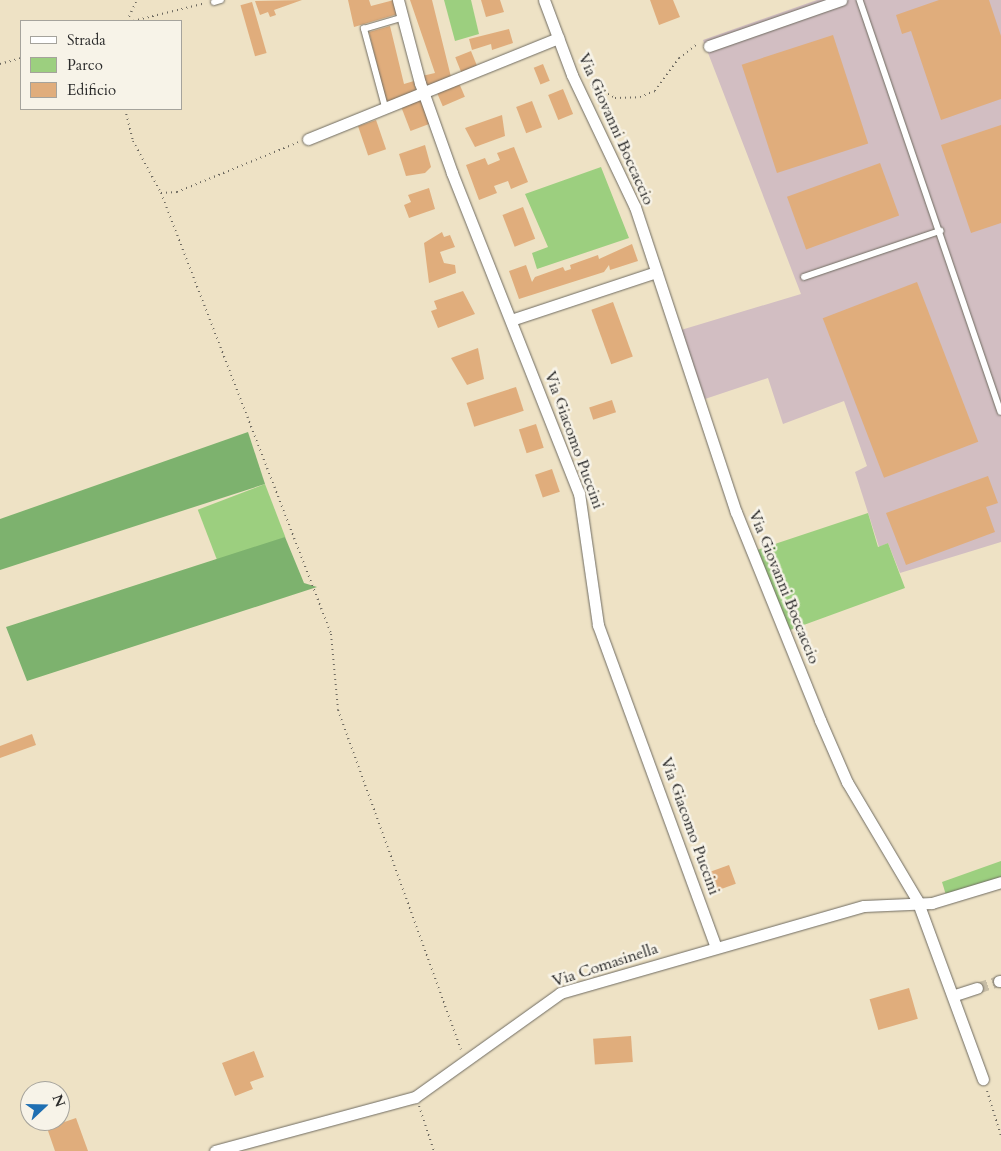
<!DOCTYPE html>
<style>
body{margin:0}
#map{position:relative;width:1001px;height:1151px;overflow:hidden;background:#eee2c5;font-family:Cardo,serif}
div>[style]{position:absolute}
.industrial>*{inset:0;background:#d2bec2}
.green>*{inset:0;background:#9ccf7f;transform-origin:0 0}
.forest>*{inset:0;background:#7db26e}
.building>*{inset:0;background:#e0ad7c;transform-origin:0 0}
.minor-tunnel>*{height:11px;margin-top:-5.5px;transform-origin:0;background:repeating-linear-gradient(90deg,#c7bda6 0 11px,transparent 0 16.5px)}
.path>*{height:2px;margin-top:-1px;transform-origin:0;background:repeating-linear-gradient(90deg,#6f6b61 0 1px,transparent 0 5px)}
.roads{filter:drop-shadow(0 0 1px #6f6b61) drop-shadow(0 0 1px #6f6b61)}
.service>*{height:5.5px;margin:-2.75px;padding:0 2.75px;transform-origin:2.75px;border-radius:2.75px;background:#fff}
.minor>*{height:11px;margin:-5.5px;padding:0 5.5px;transform-origin:5.5px;border-radius:5.5px;background:#fff}
span{translate:-50% -50%;white-space:nowrap;text-align:center;line-height:1.15;-webkit-text-stroke:5px #f7f3e8;paint-order:stroke}
.street-label{font-size:16px;color:#2b2b2b}
.legend{position:absolute;left:20px;top:20px;width:162px;height:90px;box-sizing:border-box;background:#f7f3e8;border:1px solid #a5a39c;margin:0;padding:6px 9px;list-style:none;font-size:15px;color:#2b2b2b}
.legend li{display:flex;align-items:center;gap:10px;height:25px}
.legend b{width:25px;border:1px solid #a5a39c}
.north{position:absolute;left:20px;top:1081px;width:50px;height:50px;box-sizing:border-box;background:#f7f3e8;border:1px solid #a5a39c;border-radius:50%;rotate:69deg;font-size:14px;font-weight:700;line-height:20px;text-align:center;color:#2b2b2b}
.north::after{content:'';display:block;margin:auto;width:18px;height:22px;background:#1f6fb2;clip-path:polygon(50% 0,100% 100%,50% 72%,0 100%)}
</style>
<div id="map">
<div class="industrial">
<div style="clip-path:polygon(817px 0,1001px 0,1001px 542px,900px 573px,888px 543px,879px 547px,855px 472px,867px 466px,844px 401px,783px 424px,768px 378px,705px 399px,681px 330px,801px 294px,703px 40px)"></div>
</div>
<div class="green">
<div style="clip-path:polygon(444px 0,471px 0,479px 34px,455px 41px)"></div>
<div style="clip-path:polygon(601px 167px,629px 238px,537px 269px,532px 253px,548px 247px,525px 194px)"></div>
<div style="left:265px;top:484px;width:57px;height:72px;rotate:69deg"></div>
<div style="clip-path:polygon(868px 513px,878px 547px,888px 543px,905px 588px,790px 630px,757px 550px)"></div>
<div style="clip-path:polygon(1001px 861px,1001px 881px,946px 895px,942px 882px)"></div>
</div>
<div class="forest">
<div style="clip-path:polygon(248px 432px,265px 484px,0 570px,0 519px)"></div>
<div style="clip-path:polygon(285px 537px,304px 583px,317px 587px,27px 681px,6px 627px)"></div>
</div>
<div class="building">
<div style="clip-path:polygon(302px 0,274px 10px,276px 15px,270px 17px,268px 12px,260px 15px,255px 1px)"></div>
<div style="clip-path:polygon(348px 0,369px 0,371px 6px,394px 0,398px 14px,354px 27px)"></div>
<div style="clip-path:polygon(410px 0,432px 0,451px 77px,426px 87px,422px 76px,435px 73px)"></div>
<div style="clip-path:polygon(481px 0,500px 0,504px 12px,486px 17px)"></div>
<div style="clip-path:polygon(650px 0,673px 0,680px 17px,659px 25px)"></div>
<div style="clip-path:polygon(939px 0,989px 0,1001px 36px,1001px 99px,941px 120px,911px 31px,902px 34px,896px 15px)"></div>
<div style="left:252px;top:2px;width:53px;height:12px;rotate:74deg"></div>
<div style="clip-path:polygon(390px 26px,404px 84px,414px 81px,417px 94px,386px 103px,369px 32px)"></div>
<div style="clip-path:polygon(509px 29px,513px 43px,492px 50px,491px 44px,472px 50px,469px 39px)"></div>
<div style="left:833px;top:35px;width:114px;height:96px;rotate:72deg"></div>
<div style="left:471px;top:51px;width:16px;height:17px;rotate:68deg"></div>
<div style="left:543px;top:64px;width:18px;height:10px;rotate:68deg"></div>
<div style="left:459px;top:83px;width:15px;height:24px;rotate:67deg"></div>
<div style="left:563px;top:89px;width:27px;height:16px;rotate:68deg"></div>
<div style="left:421px;top:97px;width:28px;height:22px;rotate:69deg"></div>
<div style="left:532px;top:101px;width:28px;height:17px;rotate:69deg"></div>
<div style="clip-path:polygon(502px 115px,505px 136px,475px 147px,465px 128px)"></div>
<div style="left:376px;top:120px;width:31px;height:19px;rotate:71deg"></div>
<div style="clip-path:polygon(1001px 125px,1001px 223px,971px 233px,941px 145px)"></div>
<div style="clip-path:polygon(425px 145px,431px 167px,425px 173px,406px 176px,399px 154px)"></div>
<div style="clip-path:polygon(514px 147px,528px 182px,511px 189px,508px 181px,494px 186px,497px 193px,479px 200px,466px 165px,485px 158px,488px 165px,500px 160px,497px 153px)"></div>
<div style="left:880px;top:163px;width:56px;height:99px;rotate:70deg"></div>
<div style="clip-path:polygon(429px 188px,435px 209px,409px 218px,404px 205px,411px 202px,408px 195px)"></div>
<div style="left:523px;top:207px;width:34px;height:22px;rotate:69deg"></div>
<div style="clip-path:polygon(442px 232px,444px 237px,450px 235px,455px 247px,440px 252px,444px 263px,455px 265px,456px 273px,429px 283px,424px 243px)"></div>
<div style="clip-path:polygon(632px 244px,638px 261px,610px 270px,609px 265px,604px 272px,519px 299px,509px 271px,526px 265px,532px 282px,535px 277px,563px 267px,565px 271px,571px 269px,570px 265px,598px 255px,599px 259px)"></div>
<div style="left:917px;top:282px;width:171px;height:101px;rotate:69deg"></div>
<div style="clip-path:polygon(463px 291px,475px 314px,438px 328px,431px 311px,437px 309px,434px 301px)"></div>
<div style="left:613px;top:302px;width:58px;height:23px;rotate:70deg"></div>
<div style="clip-path:polygon(478px 348px,484px 379px,467px 385px,451px 358px)"></div>
<div style="left:516px;top:387px;width:25px;height:52px;rotate:72deg"></div>
<div style="left:612px;top:400px;width:13px;height:24px;rotate:72deg"></div>
<div style="left:536px;top:424px;width:25px;height:18px;rotate:72deg"></div>
<div style="left:552px;top:469px;width:24px;height:18px;rotate:71deg"></div>
<div style="clip-path:polygon(988px 476px,998px 503px,986px 507px,995px 532px,906px 565px,886px 513px)"></div>
<div style="clip-path:polygon(32px 734px,36px 745px,0 758px,0 746px)"></div>
<div style="left:729px;top:865px;width:20px;height:28px;rotate:70deg"></div>
<div style="left:909px;top:988px;width:32px;height:41px;rotate:74deg"></div>
<div style="left:631px;top:1036px;width:26px;height:38px;rotate:86deg"></div>
<div style="clip-path:polygon(254px 1051px,264px 1077px,250px 1082px,253px 1089px,235px 1096px,222px 1063px)"></div>
<div style="clip-path:polygon(76px 1118px,88px 1151px,55px 1151px,47px 1128px)"></div>
</div>
<div class="minor-tunnel">
<div style="left:977px;top:988px;width:23px;rotate:-18deg"></div>
</div>
<div class="path">
<div style="left:127px;top:21px;width:23px;rotate:-65deg"></div>
<div style="left:133px;top:21px;width:75px;rotate:-13.9deg"></div>
<div style="left:0;top:64px;width:22px;rotate:-16deg"></div>
<div style="left:590px;top:85px;width:28px;rotate:27deg"></div>
<div style="left:615px;top:98px;width:25px;rotate:-2deg"></div>
<div style="left:640px;top:97px;width:16px;rotate:-22deg"></div>
<div style="left:655px;top:91px;width:41px;rotate:-54deg"></div>
<div style="left:679px;top:58px;width:23px;rotate:-38deg"></div>
<div style="left:125px;top:109px;width:33px;rotate:76deg"></div>
<div style="left:133px;top:141px;width:59px;rotate:61.7deg"></div>
<div style="left:161px;top:193px;width:473px;rotate:68.9deg"></div>
<div style="left:331px;top:634px;width:76px;rotate:84.7deg"></div>
<div style="left:338px;top:710px;width:361px;rotate:70.1deg"></div>
<div style="left:161px;top:193px;width:16px;rotate:-4deg"></div>
<div style="left:177px;top:192px;width:132px;rotate:-22.3deg"></div>
<div style="left:987px;top:1091px;width:47px;rotate:72.7deg"></div>
<div style="left:419px;top:1106px;width:47px;rotate:71.6deg"></div>
</div>
<div class="roads">
<div class="service">
<div style="left:860px;top:0;width:435px;rotate:71.1deg"></div>
<div style="left:214px;top:2px;width:7px;rotate:-16deg"></div>
<div style="left:385px;top:107px;width:81px;rotate:-105.1deg"></div>
<div style="left:364px;top:29px;width:42px;rotate:-16.7deg"></div>
<div style="left:804px;top:277px;width:144px;rotate:-18.7deg"></div>
</div>
<div class="minor">
<div style="left:398px;top:0;width:86px;rotate:75.2deg"></div>
<div style="left:420px;top:83px;width:96px;rotate:70.4deg"></div>
<div style="left:452px;top:173px;width:344px;rotate:68.4deg"></div>
<div style="left:579px;top:493px;width:133px;rotate:81.8deg"></div>
<div style="left:598px;top:625px;width:343px;rotate:69.9deg"></div>
<div style="left:544px;top:0;width:80px;rotate:69.5deg"></div>
<div style="left:572px;top:75px;width:146px;rotate:64.5deg"></div>
<div style="left:635px;top:207px;width:321px;rotate:71.7deg"></div>
<div style="left:736px;top:512px;width:224px;rotate:68deg"></div>
<div style="left:820px;top:720px;width:68px;rotate:66.5deg"></div>
<div style="left:847px;top:782px;width:137px;rotate:59.3deg"></div>
<div style="left:917px;top:900px;width:191px;rotate:69.8deg"></div>
<div style="left:709px;top:46px;width:140px;rotate:-19.2deg"></div>
<div style="left:308px;top:139px;width:270px;rotate:-22deg"></div>
<div style="left:511px;top:320px;width:153px;rotate:-18.3deg"></div>
<div style="left:999px;top:981px;width:2px"></div>
<div style="left:955px;top:995px;width:23px;rotate:-18deg"></div>
<div style="left:215px;top:1151px;width:207px;rotate:-15.1deg"></div>
<div style="left:415px;top:1097px;width:178px;rotate:-35.6deg"></div>
<div style="left:560px;top:993px;width:316px;rotate:-16deg"></div>
<div style="left:864px;top:906px;width:68px;rotate:-2.5deg"></div>
<div style="left:932px;top:903px;width:72px;rotate:-16.9deg"></div>
</div>
</div>
<div class="street-label">
<span style="left:616px;top:129px;rotate:66deg">Via Giovanni Boccaccio</span>
<span style="left:574px;top:440px;rotate:70deg">Via Giacomo Puccini</span>
<span style="left:784px;top:587px;rotate:68deg">Via Giovanni Boccaccio</span>
<span style="left:690px;top:826px;rotate:70deg">Via Giacomo Puccini</span>
<span style="left:605px;top:965px;rotate:-18deg">Via Comasinella</span>
</div>
<ul class="legend">
<li><b style="height:6px;background:#fff"></b>Strada</li>
<li><b style="height:14px;background:#9ccf7f"></b>Parco</li>
<li><b style="height:14px;background:#e0ad7c"></b>Edificio</li>
</ul>
<div class="north">N</div>
</div>
